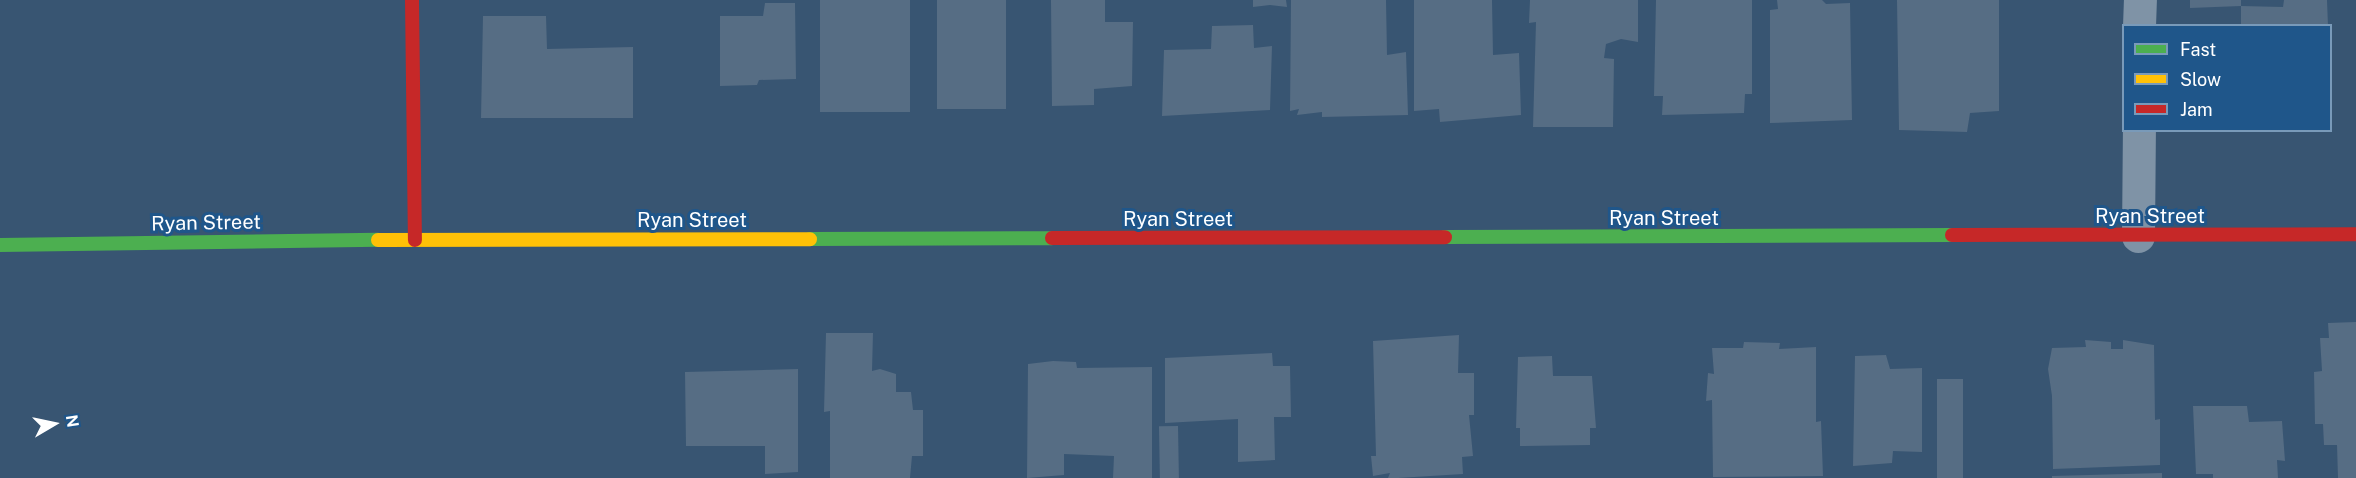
<!DOCTYPE html>
<style>
body{margin:0}
#map{position:relative;width:2356px;height:478px;overflow:hidden;background:#385572;font-family:"Public Sans",sans-serif}
div>[style]{position:absolute}
.building>*{inset:0;background:#566d84;transform-origin:0 0}
.street>*{height:33px;margin:-16.5px;padding:0 16.5px;transform-origin:16.5px;border-radius:16.5px;background:#7f93a6}
.fast>*{height:14px;margin:-7px;padding:0 7px;transform-origin:7px;border-radius:7px;background:#4caf50}
.slow>*{height:14px;margin:-7px;padding:0 7px;transform-origin:7px;border-radius:7px;background:#ffc107}
.jam>*{height:14px;margin:-7px;padding:0 7px;transform-origin:7px;border-radius:7px;background:#c62828}
span{translate:-50% -50%;white-space:nowrap;text-align:center;line-height:1.15;-webkit-text-stroke:6px #1f568a;paint-order:stroke}
.street-label{font-size:20px;color:#fff}
.legend{position:absolute;left:2122px;top:24px;width:210px;height:108px;box-sizing:border-box;background:#1f568a;border:2px solid #799ab9;margin:0;padding:8px 10px;list-style:none;font-size:18px;color:#fff}
.legend li{display:flex;align-items:center;gap:12px;height:30px}
.legend b{width:30px;border:2px solid #799ab9}
.north{position:absolute;left:24px;top:394px;width:60px;height:60px;-webkit-text-stroke:4px #1f568a;paint-order:stroke;rotate:81deg;font-size:16px;font-weight:700;line-height:24px;text-align:center;color:#fff}
.north::after{content:'';display:block;margin:auto;width:21px;height:27px;background:#fff;clip-path:polygon(50% 0,100% 100%,50% 72%,0 100%)}
</style>
<div id="map">
<div class="building">
<div style="left:820px;top:0;width:90px;height:112px"></div>
<div style="left:937px;top:0;width:69px;height:109px"></div>
<div style="clip-path:polygon(1051px 0,1105px 0,1105px 22px,1133px 22px,1132px 86px,1094px 89px,1094px 105px,1052px 106px)"></div>
<div style="clip-path:polygon(1253px 0,1286px 0,1287px 7px,1270px 5px,1253px 7px)"></div>
<div style="clip-path:polygon(1291px 0,1386px 0,1387px 55px,1406px 52px,1408px 115px,1322px 117px,1322px 112px,1297px 115px,1299px 109px,1290px 111px)"></div>
<div style="clip-path:polygon(1414px 0,1492px 0,1493px 55px,1519px 53px,1521px 115px,1440px 122px,1439px 109px,1414px 111px)"></div>
<div style="clip-path:polygon(1530px 0,1638px 0,1638px 42px,1621px 39px,1606px 44px,1604px 58px,1614px 59px,1613px 127px,1533px 127px,1536px 22px,1529px 23px)"></div>
<div style="clip-path:polygon(1656px 0,1752px 0,1752px 94px,1745px 94px,1744px 113px,1662px 115px,1663px 96px,1654px 96px)"></div>
<div style="clip-path:polygon(1777px 0,1822px 0,1826px 4px,1850px 3px,1852px 120px,1770px 123px,1770px 10px,1778px 9px)"></div>
<div style="clip-path:polygon(1897px 0,1999px 0,1999px 111px,1970px 113px,1967px 132px,1899px 130px)"></div>
<div style="clip-path:polygon(2190px 0,2241px 0,2241px 6px,2190px 8px)"></div>
<div style="clip-path:polygon(2284px 0,2327px 0,2328px 26px,2241px 26px,2241px 6px,2283px 7px)"></div>
<div style="clip-path:polygon(765px 3px,795px 3px,796px 79px,759px 80px,757px 85px,720px 86px,720px 16px,763px 16px)"></div>
<div style="clip-path:polygon(483px 16px,546px 16px,547px 49px,633px 47px,633px 118px,481px 118px)"></div>
<div style="clip-path:polygon(1253px 25px,1254px 48px,1272px 46px,1270px 110px,1162px 116px,1164px 50px,1211px 49px,1212px 26px)"></div>
<div style="clip-path:polygon(2356px 322px,2356px 478px,2338px 478px,2337px 445px,2324px 445px,2323px 424px,2315px 424px,2314px 372px,2322px 371px,2320px 338px,2329px 338px,2328px 323px)"></div>
<div style="clip-path:polygon(826px 333px,873px 333px,872px 371px,880px 369px,896px 374px,896px 392px,911px 392px,913px 410px,923px 410px,923px 456px,912px 456px,910px 478px,830px 478px,830px 411px,824px 412px)"></div>
<div style="clip-path:polygon(1459px 335px,1458px 373px,1474px 373px,1474px 415px,1469px 415px,1473px 456px,1462px 457px,1463px 474px,1398px 478px,1388px 478px,1390px 473px,1373px 476px,1371px 456px,1376px 456px,1373px 341px)"></div>
<div style="clip-path:polygon(2085px 340px,2111px 342px,2111px 349px,2123px 349px,2123px 340px,2154px 345px,2155px 420px,2160px 419px,2160px 465px,2053px 469px,2052px 396px,2048px 369px,2052px 348px,2086px 347px)"></div>
<div style="clip-path:polygon(1744px 342px,1780px 343px,1779px 349px,1816px 347px,1816px 422px,1821px 421px,1823px 476px,1713px 477px,1712px 400px,1706px 401px,1708px 373px,1714px 374px,1712px 348px,1743px 348px)"></div>
<div style="clip-path:polygon(1272px 353px,1273px 366px,1290px 366px,1291px 417px,1274px 417px,1275px 460px,1238px 462px,1238px 419px,1165px 423px,1165px 358px)"></div>
<div style="clip-path:polygon(1886px 355px,1890px 369px,1922px 368px,1922px 452px,1893px 451px,1892px 463px,1853px 466px,1855px 356px)"></div>
<div style="clip-path:polygon(1552px 356px,1553px 376px,1592px 376px,1596px 428px,1590px 428px,1590px 445px,1520px 446px,1520px 428px,1516px 428px,1518px 357px)"></div>
<div style="clip-path:polygon(1053px 361px,1076px 362px,1077px 368px,1152px 367px,1152px 478px,1113px 478px,1114px 456px,1064px 454px,1064px 475px,1027px 478px,1028px 364px)"></div>
<div style="clip-path:polygon(798px 369px,798px 472px,765px 474px,765px 446px,686px 446px,685px 372px)"></div>
<div style="left:1937px;top:379px;width:26px;height:99px"></div>
<div style="clip-path:polygon(2193px 406px,2247px 406px,2249px 422px,2282px 421px,2285px 461px,2277px 460px,2278px 478px,2213px 478px,2213px 474px,2196px 474px)"></div>
<div style="left:1178px;top:426px;width:52px;height:19px;rotate:89deg"></div>
<div style="clip-path:polygon(2162px 473px,2162px 478px,2052px 478px,2052px 476px)"></div>
</div>
<div class="street">
<div style="left:2139px;top:26px;width:26px;rotate:-88deg"></div>
<div style="left:2138px;top:236px;width:106px;rotate:-89.5deg"></div>
</div>
<div class="fast">
<div style="left:1445px;top:237px;width:507px;rotate:-0.23deg"></div>
<div style="left:810px;top:239px;width:242px;rotate:-0.2deg"></div>
<div style="left:0;top:245px;width:378px;rotate:-0.8deg"></div>
</div>
<div class="slow">
<div style="left:378px;top:240px;width:432px;rotate:-0.1deg"></div>
</div>
<div class="jam">
<div style="left:412px;top:0;width:240px;rotate:89.3deg"></div>
<div style="left:1952px;top:235px;width:404px;rotate:-0.1deg"></div>
<div style="left:1052px;top:238px;width:393px;rotate:-0.1deg"></div>
</div>
<div class="street-label">
<span style="left:2150px;top:216px">Ryan Street</span>
<span style="left:1664px;top:218px">Ryan Street</span>
<span style="left:1178px;top:219px">Ryan Street</span>
<span style="left:692px;top:220px">Ryan Street</span>
<span style="left:206px;top:223px;rotate:-1deg">Ryan Street</span>
</div>
<ul class="legend">
<li><b style="height:8px;background:#4caf50"></b>Fast</li>
<li><b style="height:8px;background:#ffc107"></b>Slow</li>
<li><b style="height:8px;background:#c62828"></b>Jam</li>
</ul>
<div class="north">N</div>
</div>
